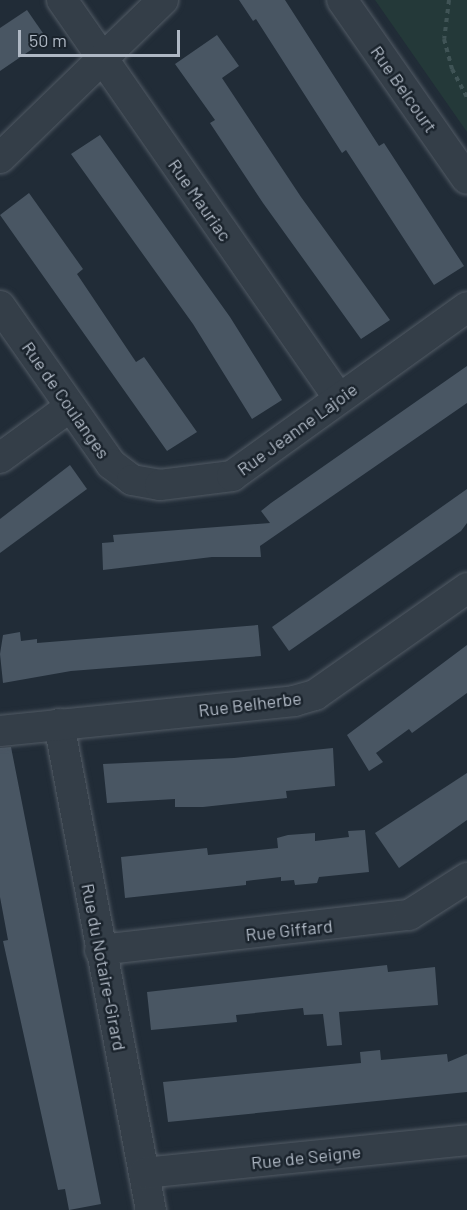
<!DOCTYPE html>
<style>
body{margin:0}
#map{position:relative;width:467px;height:1210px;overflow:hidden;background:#212c37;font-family:Barlow,sans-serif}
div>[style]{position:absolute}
.green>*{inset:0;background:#243939}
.building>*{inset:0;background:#495663}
.path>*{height:4px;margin-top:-2px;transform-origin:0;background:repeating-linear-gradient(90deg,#405456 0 4.5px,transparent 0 9px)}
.roads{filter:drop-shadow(0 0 2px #525b65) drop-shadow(0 0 2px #525b65)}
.minor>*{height:30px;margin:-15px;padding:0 15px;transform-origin:15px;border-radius:15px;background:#343e48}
span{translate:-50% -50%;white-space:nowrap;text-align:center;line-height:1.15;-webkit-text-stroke:5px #1a232c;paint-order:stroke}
.street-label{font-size:18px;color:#afb8c4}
.scale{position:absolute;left:18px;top:30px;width:162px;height:27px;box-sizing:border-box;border:3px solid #afb8c4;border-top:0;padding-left:8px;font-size:18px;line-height:21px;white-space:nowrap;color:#afb8c4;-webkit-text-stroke:4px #1a232c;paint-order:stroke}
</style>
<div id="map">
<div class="green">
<div style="clip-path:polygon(375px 0,467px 0,467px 132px)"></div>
</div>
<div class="building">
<div style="clip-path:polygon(239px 0,285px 0,379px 146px,384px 143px,464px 266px,434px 285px,346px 150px,342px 153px,256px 19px,253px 21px)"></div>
<div style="clip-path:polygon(27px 10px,47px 39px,0 71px,0 28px)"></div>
<div style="clip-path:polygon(217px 35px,239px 66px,222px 78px,301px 197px,390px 320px,361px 339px,263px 203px,210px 123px,215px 120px,175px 64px)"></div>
<div style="clip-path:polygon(100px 135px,230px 317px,282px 400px,252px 419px,193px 324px,71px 154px)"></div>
<div style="clip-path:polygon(29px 193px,83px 269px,77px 274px,136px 362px,144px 357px,197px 432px,167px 451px,0 215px)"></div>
<div style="clip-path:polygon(467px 366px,467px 403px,260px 546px,261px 557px,212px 557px,103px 570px,102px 543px,114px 542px,113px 535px,270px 523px,261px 511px,271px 503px)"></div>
<div style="clip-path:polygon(70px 465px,87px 489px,0 553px,0 519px)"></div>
<div style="clip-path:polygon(467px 489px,467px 523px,461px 531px,289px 651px,272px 627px)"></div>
<div style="clip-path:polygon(258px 625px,261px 656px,71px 671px,3px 683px,0 654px,3px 635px,20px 632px,21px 641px,37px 639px,37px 643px)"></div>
<div style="clip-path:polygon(467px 645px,467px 693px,412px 733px,409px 729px,376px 753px,383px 762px,369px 771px,347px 735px)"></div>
<div style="clip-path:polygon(11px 747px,101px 1204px,69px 1210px,65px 1189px,58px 1190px,3px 941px,8px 940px,0 897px,0 748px)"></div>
<div style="clip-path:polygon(333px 748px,335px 786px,286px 791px,287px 798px,203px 807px,175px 807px,175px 799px,107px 803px,103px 764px,234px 758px)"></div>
<div style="clip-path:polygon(467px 773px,467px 820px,399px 868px,375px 833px)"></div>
<div style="clip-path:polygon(365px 830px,369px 872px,319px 877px,317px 883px,295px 885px,294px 880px,281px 881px,281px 877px,246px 881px,246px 885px,125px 898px,121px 857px,207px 848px,208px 855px,278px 848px,277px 838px,288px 835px,315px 833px,315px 841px,349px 837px,348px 831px)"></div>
<div style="clip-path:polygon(387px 965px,388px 972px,435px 967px,438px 1005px,339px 1012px,342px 1045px,327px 1046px,323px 1014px,304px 1015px,303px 1008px,236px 1015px,237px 1022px,151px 1030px,147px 992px)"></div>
<div style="clip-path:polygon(380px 1050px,381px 1060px,447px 1054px,448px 1062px,467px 1054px,467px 1092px,168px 1122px,163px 1082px,361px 1063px,360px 1052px)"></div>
</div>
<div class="path">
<div style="left:449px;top:0;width:39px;rotate:97deg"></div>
<div style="left:444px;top:39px;width:31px;rotate:75deg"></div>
<div style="left:452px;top:69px;width:32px;rotate:62deg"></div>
</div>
<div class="roads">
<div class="minor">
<div style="left:62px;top:0;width:485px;rotate:55.2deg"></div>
<div style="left:342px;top:0;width:218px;rotate:55.1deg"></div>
<div style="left:0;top:158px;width:227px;rotate:-44.1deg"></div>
<div style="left:0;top:306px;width:193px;rotate:54.9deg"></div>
<div style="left:111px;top:464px;width:26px;rotate:37deg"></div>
<div style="left:132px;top:480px;width:28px;rotate:10deg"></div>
<div style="left:160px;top:485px;width:73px;rotate:-7.1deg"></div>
<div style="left:232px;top:476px;width:289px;rotate:-35.7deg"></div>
<div style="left:0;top:458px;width:87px;rotate:-36.1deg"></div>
<div style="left:59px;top:724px;width:495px;rotate:79.3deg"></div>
<div style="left:0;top:731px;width:296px;rotate:-5.8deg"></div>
<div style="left:294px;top:701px;width:22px;rotate:-16deg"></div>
<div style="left:315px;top:695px;width:186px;rotate:-35.1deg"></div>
<div style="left:100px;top:950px;width:311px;rotate:-6.5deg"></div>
<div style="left:409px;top:915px;width:69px;rotate:-32.5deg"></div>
<div style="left:144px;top:1173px;width:325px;rotate:-5.8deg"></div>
</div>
</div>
<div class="street-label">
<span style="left:404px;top:89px;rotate:55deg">Rue Belcourt</span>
<span style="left:200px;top:200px;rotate:55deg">Rue Mauriac</span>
<span style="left:66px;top:400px;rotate:55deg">Rue de Coulanges</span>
<span style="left:297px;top:429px;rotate:-36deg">Rue Jeanne Lajoie</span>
<span style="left:250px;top:704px;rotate:-7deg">Rue Belherbe</span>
<span style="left:289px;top:930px;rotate:-6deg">Rue Giffard</span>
<span style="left:104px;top:967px;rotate:79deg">Rue du Notaire-Girard</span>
<span style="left:306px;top:1157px;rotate:-6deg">Rue de Seigne</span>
</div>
<div class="scale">50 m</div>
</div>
